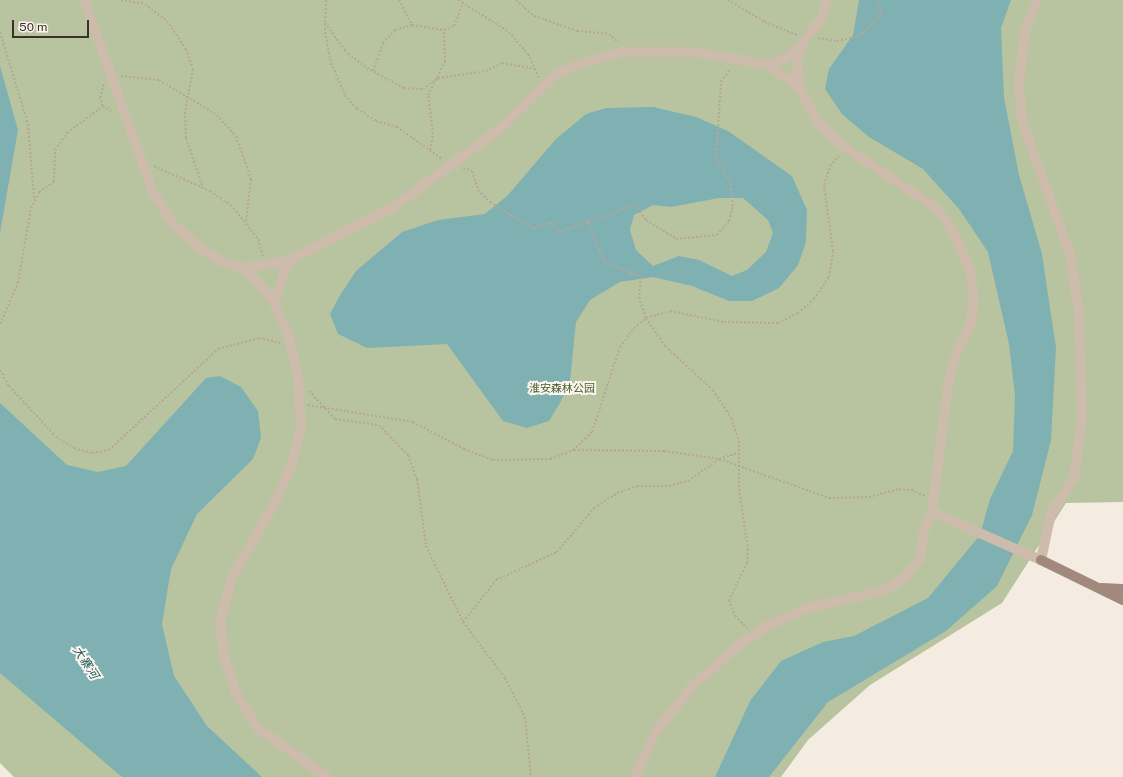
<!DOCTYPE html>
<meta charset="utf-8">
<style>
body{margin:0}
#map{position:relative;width:1123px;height:777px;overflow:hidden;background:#f4ebe1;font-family:"Public Sans","Noto Sans SC",sans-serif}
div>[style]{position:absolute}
.green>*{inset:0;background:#b8c4a0}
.water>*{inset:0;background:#7fb0b2}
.path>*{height:2px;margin-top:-1px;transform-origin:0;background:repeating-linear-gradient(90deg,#b9a596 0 2px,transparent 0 4px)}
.street>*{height:10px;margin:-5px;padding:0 5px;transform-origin:5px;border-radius:5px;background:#cdbbac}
.secondary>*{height:10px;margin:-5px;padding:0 5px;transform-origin:5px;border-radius:5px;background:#a18a7d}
span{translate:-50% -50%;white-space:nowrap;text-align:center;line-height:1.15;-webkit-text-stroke:4px #fbf5ee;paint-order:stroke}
.park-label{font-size:11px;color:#4a5a2e}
.water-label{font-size:12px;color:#1f5a5e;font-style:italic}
.scale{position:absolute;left:12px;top:20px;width:77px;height:18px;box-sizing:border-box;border:2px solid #3b302b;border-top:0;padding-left:5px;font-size:12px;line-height:14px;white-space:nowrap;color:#3b302b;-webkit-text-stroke:3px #fbf5ee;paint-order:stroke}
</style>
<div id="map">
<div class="green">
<div style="clip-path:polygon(0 0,1123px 0,1123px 502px,1066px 503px,1002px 603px,870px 685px,808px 740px,781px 777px,14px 777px,0 763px)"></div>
</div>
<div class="water">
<div style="clip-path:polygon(859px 0,1011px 0,1001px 28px,1004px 97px,1019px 175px,1042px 254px,1056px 348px,1051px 440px,1032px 515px,997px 586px,946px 631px,828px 702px,769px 777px,715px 777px,750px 701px,781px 661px,823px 642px,854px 636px,928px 598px,980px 535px,990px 499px,1013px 451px,1015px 396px,1009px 344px,988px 252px,959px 209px,923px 169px,869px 137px,842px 114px,825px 89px,829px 69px,853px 35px)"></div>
<div style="clip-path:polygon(0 66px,18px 130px,0 233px)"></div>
<div style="clip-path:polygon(evenodd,653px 107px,696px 117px,728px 131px,792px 176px,807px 210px,806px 242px,798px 265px,779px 288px,752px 301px,729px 301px,692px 286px,653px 277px,620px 282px,590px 300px,576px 322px,570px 381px,560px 403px,549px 421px,527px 428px,503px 421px,447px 344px,367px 348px,338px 334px,330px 314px,339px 297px,356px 271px,402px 232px,438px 220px,485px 214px,508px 195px,556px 139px,586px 114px,606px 108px,653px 107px,719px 198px,743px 198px,768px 220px,773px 233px,766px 252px,747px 270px,732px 276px,699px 260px,679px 256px,653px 266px,636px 250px,630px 230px,634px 215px,653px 205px,671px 207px,719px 198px)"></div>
<div style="clip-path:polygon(220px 376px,241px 387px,258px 411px,261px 438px,253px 459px,197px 514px,171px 569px,162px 624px,174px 676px,207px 726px,262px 777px,122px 777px,0 673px,0 403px,67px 465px,98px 472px,126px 466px,206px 378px)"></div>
</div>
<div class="path">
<div style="left:121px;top:0;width:24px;rotate:9deg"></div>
<div style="left:145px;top:4px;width:28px;rotate:38deg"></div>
<div style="left:167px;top:21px;width:34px;rotate:56deg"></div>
<div style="left:186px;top:49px;width:21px;rotate:71deg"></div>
<div style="left:193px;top:69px;width:44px;rotate:100.5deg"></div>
<div style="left:185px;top:112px;width:26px;rotate:88deg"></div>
<div style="left:186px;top:138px;width:53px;rotate:71.2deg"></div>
<div style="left:326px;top:0;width:32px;rotate:92deg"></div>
<div style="left:325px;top:32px;width:32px;rotate:79deg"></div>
<div style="left:331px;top:63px;width:35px;rotate:66deg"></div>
<div style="left:345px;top:95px;width:18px;rotate:49deg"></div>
<div style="left:357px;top:109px;width:22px;rotate:32deg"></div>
<div style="left:376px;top:121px;width:22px;rotate:16deg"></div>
<div style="left:397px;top:127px;width:55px;rotate:35.4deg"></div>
<div style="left:399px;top:0;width:28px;rotate:63deg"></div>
<div style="left:458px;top:0;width:60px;rotate:32.1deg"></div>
<div style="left:509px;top:32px;width:29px;rotate:49deg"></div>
<div style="left:528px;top:54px;width:26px;rotate:65deg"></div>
<div style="left:516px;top:0;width:24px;rotate:42deg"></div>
<div style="left:534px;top:16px;width:46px;rotate:19.2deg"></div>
<div style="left:577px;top:31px;width:32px;rotate:5deg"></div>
<div style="left:609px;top:34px;width:12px;rotate:42deg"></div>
<div style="left:728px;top:0;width:43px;rotate:30.7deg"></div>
<div style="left:765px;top:22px;width:35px;rotate:22deg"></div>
<div style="left:325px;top:23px;width:34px;rotate:54deg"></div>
<div style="left:345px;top:51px;width:28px;rotate:38deg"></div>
<div style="left:367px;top:68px;width:42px;rotate:28.4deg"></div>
<div style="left:404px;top:88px;width:19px;rotate:3deg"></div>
<div style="left:423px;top:89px;width:19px;rotate:-36deg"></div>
<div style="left:438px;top:78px;width:49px;rotate:-8.3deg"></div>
<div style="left:486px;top:71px;width:18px;rotate:-27deg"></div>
<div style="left:502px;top:63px;width:34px;rotate:10deg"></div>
<div style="left:0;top:32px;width:96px;rotate:73.1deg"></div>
<div style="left:28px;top:124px;width:75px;rotate:85.4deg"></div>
<div style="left:818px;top:38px;width:19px;rotate:9deg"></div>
<div style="left:837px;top:41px;width:23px;rotate:-13deg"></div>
<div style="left:859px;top:36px;width:32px;rotate:-44deg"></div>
<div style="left:882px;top:14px;width:15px;rotate:-113deg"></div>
<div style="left:373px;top:71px;width:30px;rotate:-70deg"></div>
<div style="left:383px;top:43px;width:18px;rotate:-47deg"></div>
<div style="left:395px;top:30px;width:18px;rotate:-16deg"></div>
<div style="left:412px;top:25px;width:32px;rotate:9deg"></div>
<div style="left:444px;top:30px;width:11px;rotate:-22deg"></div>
<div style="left:454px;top:26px;width:25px;rotate:-69deg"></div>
<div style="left:121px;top:76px;width:38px;rotate:6deg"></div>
<div style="left:159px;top:80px;width:68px;rotate:31.1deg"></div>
<div style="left:217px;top:115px;width:28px;rotate:48deg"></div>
<div style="left:236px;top:136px;width:46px;rotate:70.8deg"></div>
<div style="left:251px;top:179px;width:42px;rotate:96.8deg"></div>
<div style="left:103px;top:106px;width:9px;rotate:-111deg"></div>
<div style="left:100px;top:98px;width:15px;rotate:-74deg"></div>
<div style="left:430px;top:150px;width:16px;rotate:-79deg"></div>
<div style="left:433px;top:134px;width:39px;rotate:-97deg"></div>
<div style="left:428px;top:95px;width:37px;rotate:-63deg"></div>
<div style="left:445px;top:62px;width:32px;rotate:-92deg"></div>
<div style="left:154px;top:166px;width:61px;rotate:24.1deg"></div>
<div style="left:210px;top:191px;width:25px;rotate:34deg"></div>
<div style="left:231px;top:205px;width:43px;rotate:51.5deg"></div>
<div style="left:258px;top:239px;width:18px;rotate:74deg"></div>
<div style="left:463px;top:168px;width:9px;rotate:18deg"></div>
<div style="left:472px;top:171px;width:20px;rotate:72deg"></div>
<div style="left:478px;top:190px;width:17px;rotate:45deg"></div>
<div style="left:490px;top:202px;width:52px;rotate:31.5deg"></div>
<div style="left:534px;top:229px;width:18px;rotate:-22deg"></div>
<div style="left:551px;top:222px;width:13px;rotate:51deg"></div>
<div style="left:559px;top:232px;width:81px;rotate:-19.6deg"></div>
<div style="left:635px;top:205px;width:19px;rotate:54deg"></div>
<div style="left:646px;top:220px;width:36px;rotate:32deg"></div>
<div style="left:676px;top:239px;width:41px;rotate:-5.6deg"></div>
<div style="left:717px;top:235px;width:18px;rotate:-49deg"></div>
<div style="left:729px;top:221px;width:16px;rotate:-75deg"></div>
<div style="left:733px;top:206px;width:25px;rotate:-97deg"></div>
<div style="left:730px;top:181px;width:27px;rotate:-121deg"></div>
<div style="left:716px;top:158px;width:76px;rotate:-86.2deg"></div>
<div style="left:721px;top:82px;width:16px;rotate:-55deg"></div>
<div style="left:588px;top:222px;width:43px;rotate:68.2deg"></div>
<div style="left:604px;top:262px;width:40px;rotate:22deg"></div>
<div style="left:641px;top:277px;width:20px;rotate:96deg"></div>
<div style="left:639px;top:297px;width:22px;rotate:72deg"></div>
<div style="left:646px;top:318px;width:34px;rotate:56deg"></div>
<div style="left:665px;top:346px;width:65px;rotate:42.5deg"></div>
<div style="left:713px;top:390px;width:33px;rotate:57deg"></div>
<div style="left:731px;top:418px;width:24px;rotate:71deg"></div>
<div style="left:739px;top:441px;width:48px;rotate:90deg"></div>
<div style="left:739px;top:489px;width:61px;rotate:81.5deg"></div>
<div style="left:748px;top:549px;width:14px;rotate:94deg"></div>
<div style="left:747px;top:563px;width:41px;rotate:115.9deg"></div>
<div style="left:729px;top:600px;width:17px;rotate:69deg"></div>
<div style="left:735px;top:616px;width:17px;rotate:45deg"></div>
<div style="left:0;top:324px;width:45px;rotate:-66.3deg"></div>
<div style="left:18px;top:283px;width:76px;rotate:-80.2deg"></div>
<div style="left:31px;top:208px;width:18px;rotate:-63deg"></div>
<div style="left:39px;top:192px;width:18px;rotate:-34deg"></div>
<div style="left:54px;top:182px;width:32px;rotate:-88deg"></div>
<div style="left:55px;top:150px;width:21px;rotate:-55deg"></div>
<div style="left:67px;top:133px;width:45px;rotate:-36.9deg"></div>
<div style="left:103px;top:106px;width:12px;rotate:31deg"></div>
<div style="left:0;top:370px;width:18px;rotate:61deg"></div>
<div style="left:9px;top:386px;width:69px;rotate:47.3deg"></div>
<div style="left:56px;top:437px;width:21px;rotate:31deg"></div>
<div style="left:74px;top:448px;width:19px;rotate:16deg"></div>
<div style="left:92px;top:453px;width:17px;rotate:-10deg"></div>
<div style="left:109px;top:450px;width:149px;rotate:-42.8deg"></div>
<div style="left:218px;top:349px;width:42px;rotate:-15deg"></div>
<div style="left:259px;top:338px;width:22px;rotate:13deg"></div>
<div style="left:309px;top:391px;width:38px;rotate:47deg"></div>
<div style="left:335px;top:419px;width:44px;rotate:7.8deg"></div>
<div style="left:379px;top:425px;width:42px;rotate:46deg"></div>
<div style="left:408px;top:455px;width:26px;rotate:69deg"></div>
<div style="left:417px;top:479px;width:68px;rotate:82.3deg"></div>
<div style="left:426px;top:546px;width:85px;rotate:64deg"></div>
<div style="left:463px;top:622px;width:70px;rotate:53.1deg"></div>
<div style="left:505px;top:678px;width:44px;rotate:62.9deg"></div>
<div style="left:525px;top:717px;width:60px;rotate:84.3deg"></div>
<div style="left:308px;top:405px;width:106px;rotate:9.2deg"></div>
<div style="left:413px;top:422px;width:58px;rotate:27.9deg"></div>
<div style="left:464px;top:449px;width:31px;rotate:21deg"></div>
<div style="left:493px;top:460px;width:57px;rotate:-1deg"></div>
<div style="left:550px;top:459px;width:25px;rotate:-21deg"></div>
<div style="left:573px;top:450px;width:26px;rotate:-43deg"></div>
<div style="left:592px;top:432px;width:89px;rotate:-71.8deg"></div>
<div style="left:620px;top:347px;width:24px;rotate:-54deg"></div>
<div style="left:634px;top:328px;width:16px;rotate:-40deg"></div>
<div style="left:646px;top:318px;width:25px;rotate:-16deg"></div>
<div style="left:670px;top:311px;width:55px;rotate:11.5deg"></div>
<div style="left:724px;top:322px;width:54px;rotate:1.1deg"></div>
<div style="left:778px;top:323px;width:22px;rotate:-27deg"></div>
<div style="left:798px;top:313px;width:21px;rotate:-41deg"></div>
<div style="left:814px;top:299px;width:27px;rotate:-56deg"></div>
<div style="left:829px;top:277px;width:26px;rotate:-81deg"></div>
<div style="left:833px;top:251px;width:67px;rotate:-97.8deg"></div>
<div style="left:824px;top:185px;width:20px;rotate:-72deg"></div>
<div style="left:830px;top:166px;width:13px;rotate:-48deg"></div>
<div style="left:574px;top:450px;width:90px;rotate:0.6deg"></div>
<div style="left:664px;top:451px;width:56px;rotate:8.3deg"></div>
<div style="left:719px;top:459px;width:117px;rotate:19.5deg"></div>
<div style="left:829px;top:498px;width:40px;rotate:-1.4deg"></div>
<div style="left:869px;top:497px;width:31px;rotate:-15deg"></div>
<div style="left:899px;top:489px;width:13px;rotate:4deg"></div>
<div style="left:912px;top:490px;width:14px;rotate:25deg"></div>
<div style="left:463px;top:622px;width:53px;rotate:-51.8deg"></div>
<div style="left:496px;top:580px;width:67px;rotate:-24.7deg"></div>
<div style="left:557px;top:552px;width:57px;rotate:-49.9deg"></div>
<div style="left:594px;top:508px;width:27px;rotate:-33deg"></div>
<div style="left:617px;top:493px;width:21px;rotate:-19deg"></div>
<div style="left:637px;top:486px;width:32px"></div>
<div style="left:669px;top:486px;width:20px;rotate:-15deg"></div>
<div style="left:688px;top:481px;width:38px;rotate:-35deg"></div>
<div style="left:719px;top:459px;width:20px;rotate:-18deg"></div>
</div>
<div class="street">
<div style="left:84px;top:0;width:204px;rotate:70.2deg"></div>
<div style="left:153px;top:192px;width:39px;rotate:58deg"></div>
<div style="left:174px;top:225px;width:30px;rotate:42deg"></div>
<div style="left:196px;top:245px;width:32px;rotate:32deg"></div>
<div style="left:223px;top:262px;width:20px;rotate:18deg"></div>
<div style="left:242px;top:268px;width:23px;rotate:41deg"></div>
<div style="left:259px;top:283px;width:25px;rotate:53deg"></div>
<div style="left:274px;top:303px;width:37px;rotate:66deg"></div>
<div style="left:289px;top:337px;width:42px;rotate:77.6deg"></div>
<div style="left:298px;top:378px;width:47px;rotate:86.3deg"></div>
<div style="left:301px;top:425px;width:40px;rotate:103deg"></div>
<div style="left:292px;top:464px;width:43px;rotate:113.6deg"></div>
<div style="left:275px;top:503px;width:86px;rotate:120.2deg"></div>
<div style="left:232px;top:577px;width:46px;rotate:105.3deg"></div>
<div style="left:220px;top:621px;width:38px;rotate:83deg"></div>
<div style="left:225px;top:659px;width:38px;rotate:72deg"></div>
<div style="left:237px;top:695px;width:39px;rotate:58deg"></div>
<div style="left:258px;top:728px;width:85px;rotate:35.4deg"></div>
<div style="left:768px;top:65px;width:18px;rotate:-19deg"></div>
<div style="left:785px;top:59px;width:24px;rotate:-42deg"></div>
<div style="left:242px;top:268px;width:47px;rotate:-8.7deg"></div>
<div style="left:288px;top:261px;width:117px;rotate:-27deg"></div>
<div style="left:392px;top:208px;width:132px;rotate:-36.3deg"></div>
<div style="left:498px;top:130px;width:81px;rotate:-44deg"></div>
<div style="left:556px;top:74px;width:26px;rotate:-23deg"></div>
<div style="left:580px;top:64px;width:43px;rotate:-16.3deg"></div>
<div style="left:621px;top:52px;width:75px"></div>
<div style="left:696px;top:52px;width:73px;rotate:10.2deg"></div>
<div style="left:768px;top:65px;width:38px;rotate:35deg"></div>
<div style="left:274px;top:303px;width:44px;rotate:-71.6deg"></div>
<div style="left:932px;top:512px;width:119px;rotate:23.8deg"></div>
<div style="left:1041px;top:560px;width:48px;rotate:-78deg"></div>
<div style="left:1051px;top:513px;width:42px;rotate:-56.7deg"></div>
<div style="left:1074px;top:478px;width:60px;rotate:-82.3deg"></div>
<div style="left:1082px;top:419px;width:106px;rotate:-91.6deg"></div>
<div style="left:1079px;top:313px;width:60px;rotate:-98.7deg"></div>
<div style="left:1070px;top:254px;width:141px;rotate:-109.8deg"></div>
<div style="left:1022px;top:121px;width:38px;rotate:-95deg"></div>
<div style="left:1019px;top:83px;width:53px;rotate:-83.5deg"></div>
<div style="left:1025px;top:30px;width:32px;rotate:-68deg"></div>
<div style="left:635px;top:777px;width:48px;rotate:-65.6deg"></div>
<div style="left:655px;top:733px;width:60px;rotate:-51.8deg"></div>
<div style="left:692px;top:686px;width:61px;rotate:-41deg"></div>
<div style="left:738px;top:646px;width:35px;rotate:-35deg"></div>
<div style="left:767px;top:626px;width:44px;rotate:-24.2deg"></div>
<div style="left:807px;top:608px;width:78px;rotate:-12.6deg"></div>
<div style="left:883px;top:591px;width:25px;rotate:-32deg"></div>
<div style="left:904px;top:578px;width:26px;rotate:-51deg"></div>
<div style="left:920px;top:558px;width:27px;rotate:-82deg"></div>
<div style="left:924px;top:531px;width:21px;rotate:-67deg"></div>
<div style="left:932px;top:512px;width:133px;rotate:-82.7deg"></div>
<div style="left:949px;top:380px;width:32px;rotate:-74deg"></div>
<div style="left:958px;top:349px;width:26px;rotate:-62deg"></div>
<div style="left:970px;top:326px;width:24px;rotate:-81deg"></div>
<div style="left:974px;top:302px;width:29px;rotate:-96deg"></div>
<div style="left:971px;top:273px;width:46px;rotate:-113.2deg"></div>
<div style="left:953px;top:231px;width:29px;rotate:-126deg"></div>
<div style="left:936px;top:208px;width:115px;rotate:-146.3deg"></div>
<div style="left:840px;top:144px;width:30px;rotate:-136deg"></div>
<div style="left:818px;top:123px;width:41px;rotate:-117.8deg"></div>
<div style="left:799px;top:87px;width:25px;rotate:-95deg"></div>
<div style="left:797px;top:62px;width:20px;rotate:-72deg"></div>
<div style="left:803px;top:43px;width:32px;rotate:-54deg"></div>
<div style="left:822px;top:17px;width:18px;rotate:-74deg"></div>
</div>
<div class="secondary">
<div style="left:1041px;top:560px;width:91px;rotate:26deg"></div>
<div style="left:1102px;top:588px;width:21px;rotate:3deg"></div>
</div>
<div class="park-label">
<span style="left:562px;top:388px">淮安森林公园</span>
</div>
<div class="water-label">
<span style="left:85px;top:663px;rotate:57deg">大寨河</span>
</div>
<div class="scale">50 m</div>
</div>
